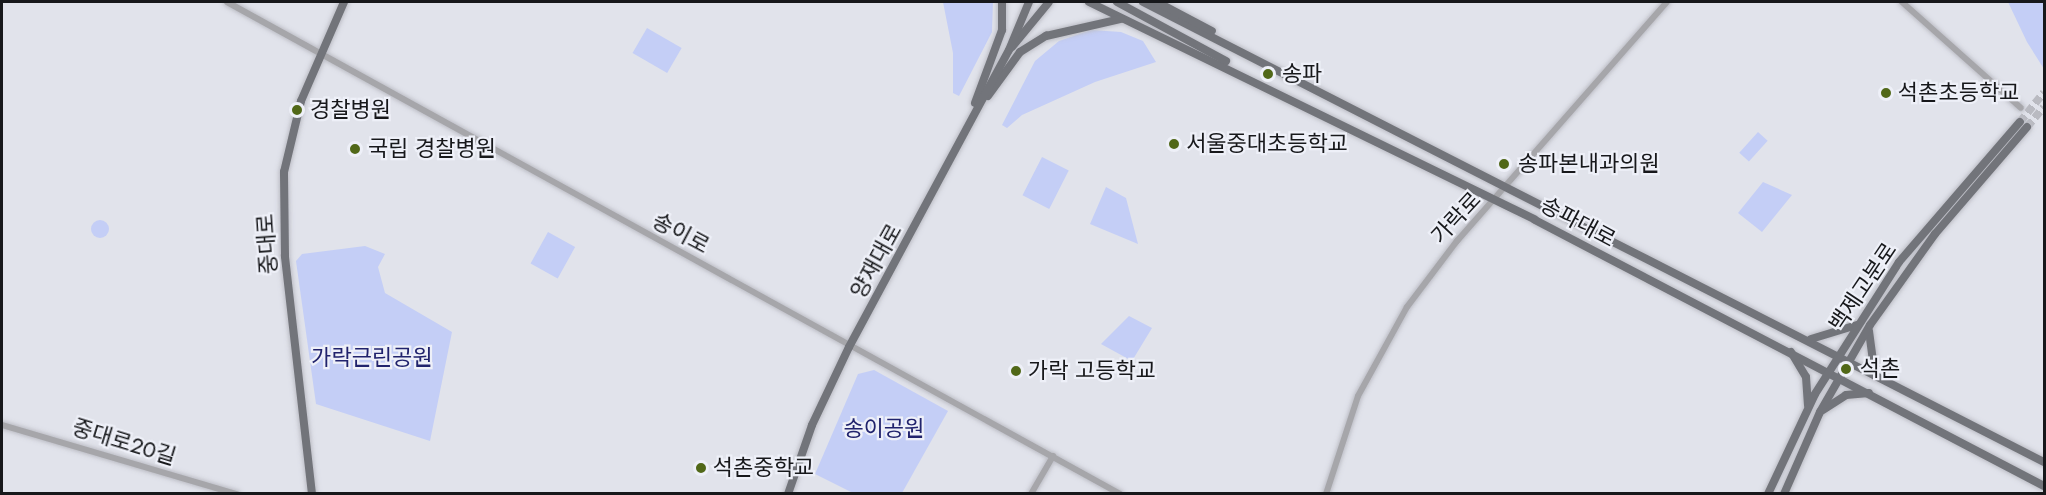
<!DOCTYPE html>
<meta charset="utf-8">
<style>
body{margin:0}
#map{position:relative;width:2046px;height:495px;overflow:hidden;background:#e1e3eb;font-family:Jost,"Noto Sans KR",sans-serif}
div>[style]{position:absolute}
.green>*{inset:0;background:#c4cef6;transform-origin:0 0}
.round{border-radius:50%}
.major-tunnel>*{height:8px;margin-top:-4px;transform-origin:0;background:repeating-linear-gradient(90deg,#b9bac1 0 8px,transparent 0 12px)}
.roads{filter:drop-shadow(0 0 2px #bdbec6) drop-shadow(0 0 2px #bdbec6)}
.minor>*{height:6px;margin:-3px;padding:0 3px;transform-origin:3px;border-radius:3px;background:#a6a6aa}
.major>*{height:8px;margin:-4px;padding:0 4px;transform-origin:4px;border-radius:4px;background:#72747a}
.dots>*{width:16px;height:16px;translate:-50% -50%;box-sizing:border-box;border:3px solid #eef0f8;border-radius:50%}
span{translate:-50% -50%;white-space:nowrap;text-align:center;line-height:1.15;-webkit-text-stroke:4.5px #eef0f8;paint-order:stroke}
.poi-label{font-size:22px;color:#17181b}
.left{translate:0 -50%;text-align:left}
.street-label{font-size:22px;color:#17181b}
.park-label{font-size:22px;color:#21236d}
.frame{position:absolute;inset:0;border:3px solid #17181b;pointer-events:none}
</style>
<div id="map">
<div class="green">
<div style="clip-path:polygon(943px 2px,993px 2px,992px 32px,959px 96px,953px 93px,953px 53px)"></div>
<div style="clip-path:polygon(2008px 2px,2044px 2px,2044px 69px,2027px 42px)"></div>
<div style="left:647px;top:28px;width:40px;height:29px;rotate:30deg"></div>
<div style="clip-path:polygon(1091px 30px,1121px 32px,1143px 41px,1156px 62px,1095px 82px,1022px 115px,1007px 128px,1002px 125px,1035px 61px,1059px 41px)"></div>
<div style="left:1758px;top:132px;width:13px;height:28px;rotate:42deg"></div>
<div style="left:1042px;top:157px;width:30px;height:43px;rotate:27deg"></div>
<div style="clip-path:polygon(1763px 182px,1792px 195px,1762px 232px,1738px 213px)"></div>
<div style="clip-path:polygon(1106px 187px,1126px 198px,1138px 244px,1090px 224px)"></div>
<div class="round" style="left:91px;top:220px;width:18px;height:18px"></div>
<div style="left:548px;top:232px;width:31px;height:36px;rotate:29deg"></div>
<div style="clip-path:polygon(365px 246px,385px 254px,378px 267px,385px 293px,452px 332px,430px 441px,316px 404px,296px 261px,302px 254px)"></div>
<div style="clip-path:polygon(1129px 316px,1152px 328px,1132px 361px,1101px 344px)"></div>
<div style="clip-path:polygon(874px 370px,948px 411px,902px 493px,853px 493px,815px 474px,858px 374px)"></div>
</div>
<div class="major-tunnel">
<div style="left:2020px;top:122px;width:38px;rotate:-51deg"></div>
<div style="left:2027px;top:127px;width:26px;rotate:-50deg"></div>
</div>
<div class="roads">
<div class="minor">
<div style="left:227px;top:2px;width:1020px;rotate:28.85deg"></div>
<div style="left:1902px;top:2px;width:159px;rotate:41.7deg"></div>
<div style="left:2px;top:425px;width:245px;rotate:16.4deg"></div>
<div style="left:1031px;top:494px;width:44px;rotate:-59.9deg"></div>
<div style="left:1326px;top:494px;width:103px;rotate:-71.9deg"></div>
<div style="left:1358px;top:396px;width:102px;rotate:-61.2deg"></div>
<div style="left:1407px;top:307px;width:83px;rotate:-52.9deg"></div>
<div style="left:1457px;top:241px;width:318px;rotate:-48.7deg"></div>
</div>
<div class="major">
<div style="left:1089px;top:2px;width:496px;rotate:26deg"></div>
<div style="left:1535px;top:220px;width:574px;rotate:27.59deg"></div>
<div style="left:1117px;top:2px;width:124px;rotate:28.4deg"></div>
<div style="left:1143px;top:2px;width:1012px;rotate:27.05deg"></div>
<div style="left:1157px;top:2px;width:62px;rotate:27.8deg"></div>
<div style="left:1012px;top:47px;width:58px;rotate:-50.6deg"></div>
<div style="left:988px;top:96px;width:54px;rotate:-54deg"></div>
<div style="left:1020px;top:52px;width:31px;rotate:-32deg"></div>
<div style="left:1046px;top:36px;width:77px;rotate:-12.8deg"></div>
<div style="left:975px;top:103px;width:78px;rotate:-69.7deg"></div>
<div style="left:1002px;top:30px;width:28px;rotate:-90deg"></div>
<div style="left:1869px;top:331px;width:45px;rotate:82.4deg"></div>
<div style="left:1811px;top:339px;width:48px;rotate:-16.9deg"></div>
<div style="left:1791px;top:352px;width:29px;rotate:59deg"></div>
<div style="left:1806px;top:377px;width:28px;rotate:86deg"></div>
<div style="left:1823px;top:410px;width:27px;rotate:-33deg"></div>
<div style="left:1846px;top:395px;width:23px;rotate:-5deg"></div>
<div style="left:312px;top:494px;width:240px;rotate:-96.5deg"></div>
<div style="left:285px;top:256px;width:84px;rotate:-90.7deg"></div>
<div style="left:284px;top:172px;width:73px;rotate:-76.5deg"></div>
<div style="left:301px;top:101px;width:108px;rotate:-66.5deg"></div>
<div style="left:788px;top:494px;width:73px;rotate:-70.8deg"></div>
<div style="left:812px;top:425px;width:86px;rotate:-64.6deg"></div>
<div style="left:849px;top:347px;width:337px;rotate:-61.7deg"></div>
<div style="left:1009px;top:50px;width:52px;rotate:-67.4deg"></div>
<div style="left:1768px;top:494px;width:110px;rotate:-64.8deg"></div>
<div style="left:1815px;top:394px;width:156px;rotate:-57.5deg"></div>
<div style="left:1899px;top:262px;width:185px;rotate:-49.2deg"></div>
<div style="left:1784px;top:494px;width:90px;rotate:-66.3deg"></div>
<div style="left:1820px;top:412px;width:100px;rotate:-60.1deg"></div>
<div style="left:1870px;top:325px;width:112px;rotate:-54.5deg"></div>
<div style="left:1935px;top:234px;width:141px;rotate:-49.3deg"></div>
</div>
</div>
<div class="dots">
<div style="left:1268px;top:74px;background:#516818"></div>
<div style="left:1886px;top:93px;background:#516818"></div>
<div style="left:297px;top:110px;background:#516818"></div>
<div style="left:1174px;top:144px;background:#516818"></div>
<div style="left:355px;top:149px;background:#516818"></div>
<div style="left:1504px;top:164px;background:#516818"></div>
<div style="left:1846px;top:369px;background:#516818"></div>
<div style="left:1016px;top:371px;background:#516818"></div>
<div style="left:701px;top:468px;background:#516818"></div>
</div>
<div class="poi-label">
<span class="left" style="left:1282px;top:74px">송파</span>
<span class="left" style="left:1898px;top:93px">석촌초등학교</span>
<span class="left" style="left:310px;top:110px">경찰병원</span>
<span class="left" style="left:1186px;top:144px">서울중대초등학교</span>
<span class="left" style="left:368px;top:149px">국립 경찰병원</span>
<span class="left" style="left:1518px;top:164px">송파본내과의원</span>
<span class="left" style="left:1860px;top:369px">석촌</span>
<span class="left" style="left:1028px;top:371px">가락 고등학교</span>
<span class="left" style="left:713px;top:468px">석촌중학교</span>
</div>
<div class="street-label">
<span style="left:1456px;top:218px;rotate:-47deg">가락로</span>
<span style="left:1578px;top:222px;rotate:28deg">송파대로</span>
<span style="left:681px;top:233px;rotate:28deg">송이로</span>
<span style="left:267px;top:244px;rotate:-94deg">중대로</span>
<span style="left:876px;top:261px;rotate:-61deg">양재대로</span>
<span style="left:1863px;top:287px;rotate:-56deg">백제고분로</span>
<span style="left:124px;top:442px;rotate:17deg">중대로20길</span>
</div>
<div class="park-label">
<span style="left:372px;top:358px">가락근린공원</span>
<span style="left:884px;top:429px">송이공원</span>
</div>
<div class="frame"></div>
</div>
